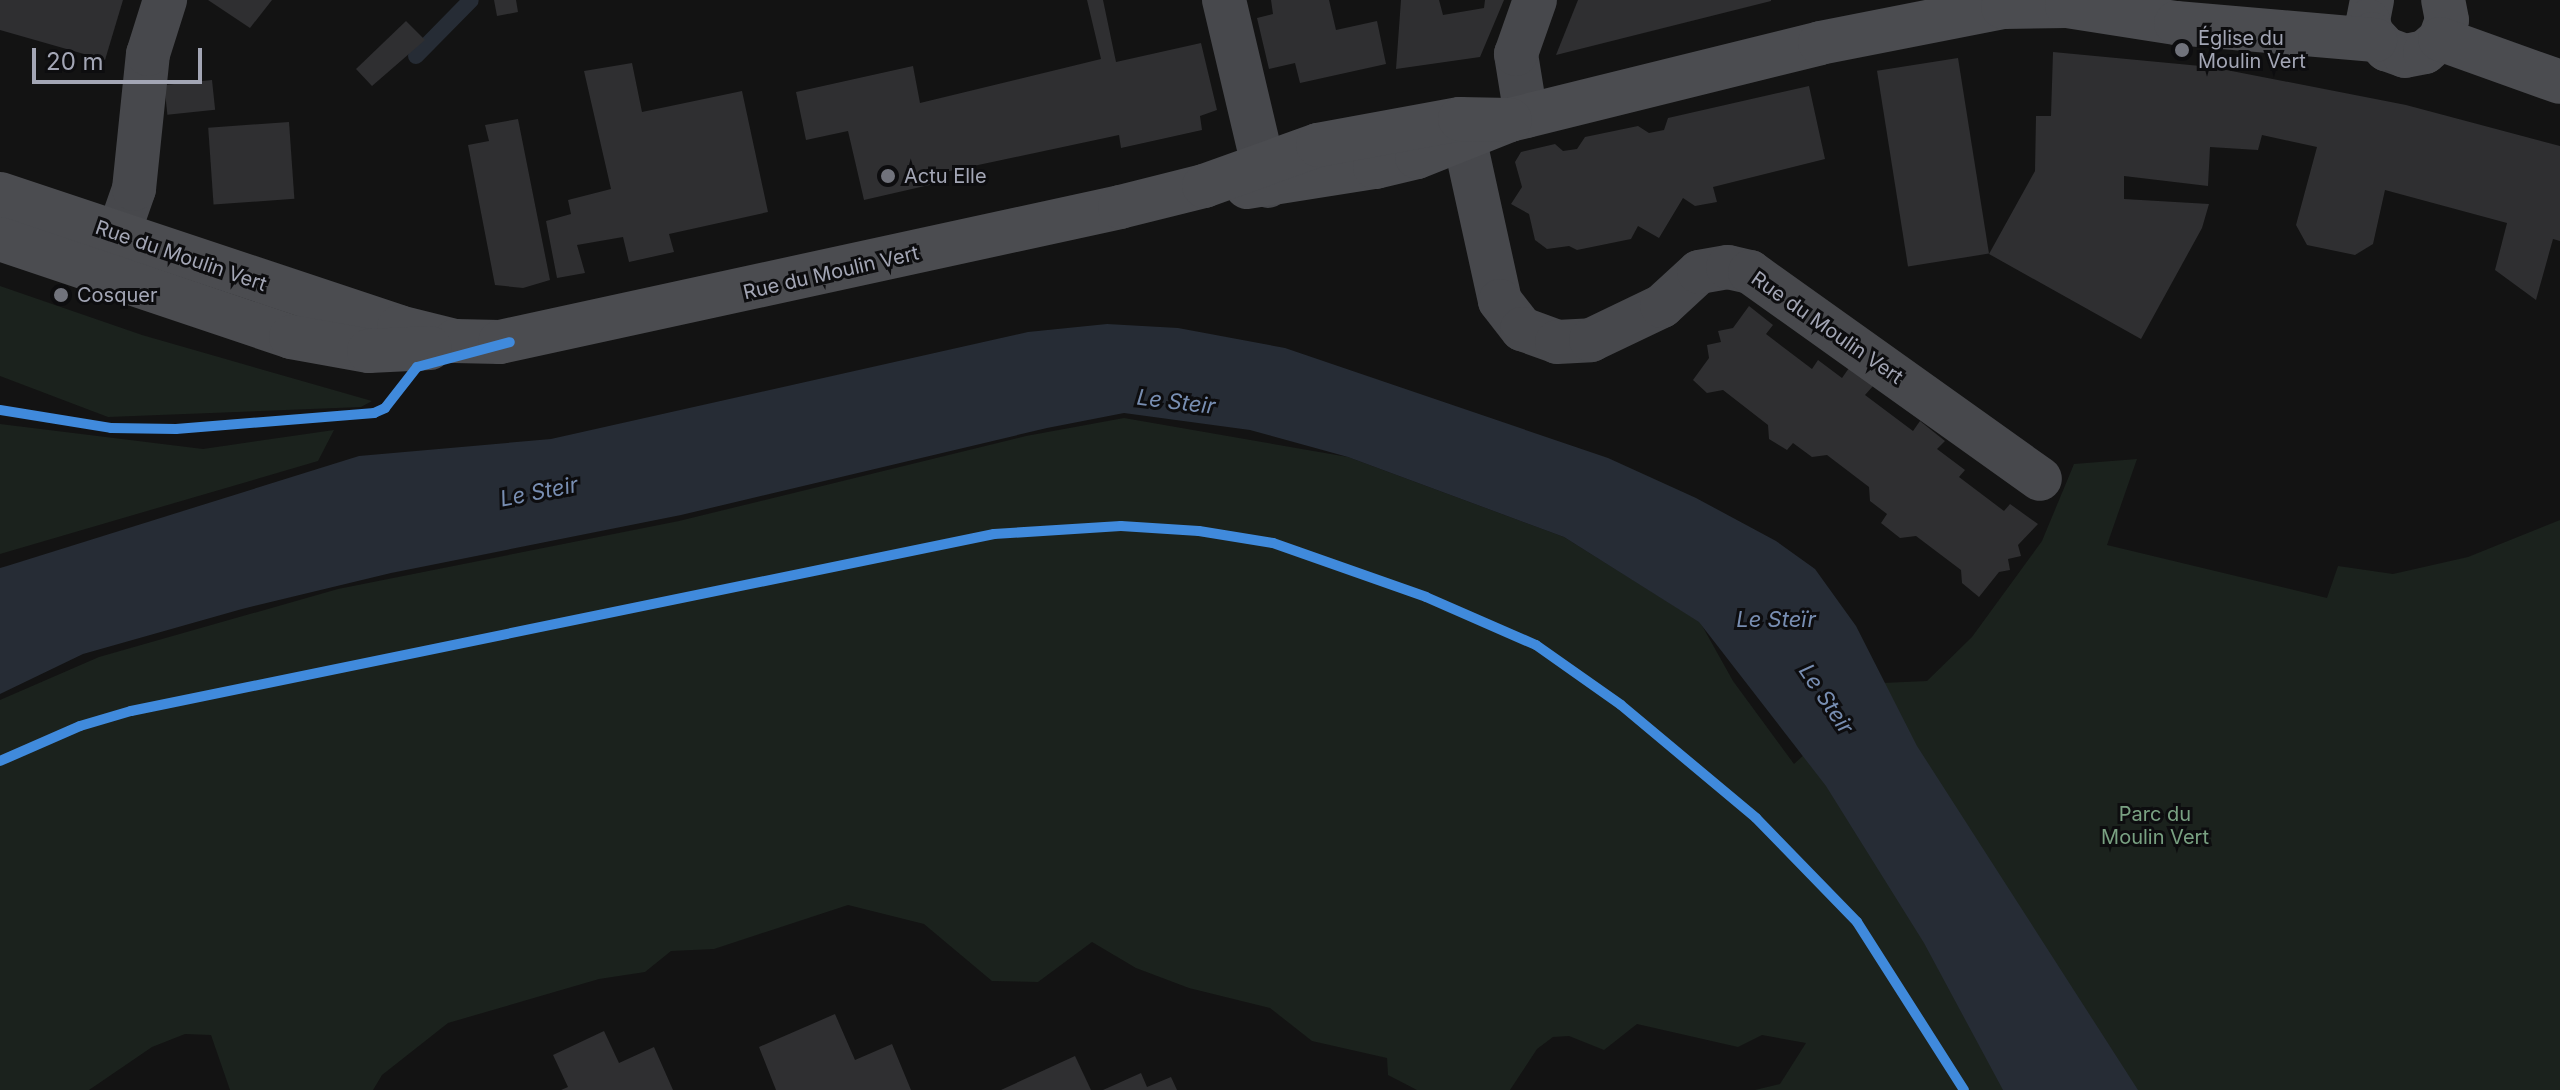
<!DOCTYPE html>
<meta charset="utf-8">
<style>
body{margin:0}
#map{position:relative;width:2560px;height:1090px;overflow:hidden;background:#131313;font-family:Inter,sans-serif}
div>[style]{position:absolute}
.green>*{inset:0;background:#1b221d}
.water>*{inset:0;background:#262c35}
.stream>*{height:16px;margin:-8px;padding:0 8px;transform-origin:8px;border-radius:8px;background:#262c35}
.building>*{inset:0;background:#2f2f31;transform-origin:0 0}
.minor>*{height:44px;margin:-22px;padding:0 22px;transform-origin:22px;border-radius:22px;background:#47484c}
.secondary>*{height:44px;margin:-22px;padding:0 22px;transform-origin:22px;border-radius:22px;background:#4b4c50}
.cycleway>*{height:10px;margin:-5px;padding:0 5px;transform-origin:5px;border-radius:5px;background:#408adc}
.dots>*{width:22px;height:22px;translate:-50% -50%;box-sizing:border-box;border:4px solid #0d0d0f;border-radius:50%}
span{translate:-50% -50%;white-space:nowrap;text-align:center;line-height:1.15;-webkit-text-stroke:6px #0d0d0f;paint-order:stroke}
.poi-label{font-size:20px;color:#a3a6b5}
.left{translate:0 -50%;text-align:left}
.street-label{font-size:20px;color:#a3a6b5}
.park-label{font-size:20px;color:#79a182}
.water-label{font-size:22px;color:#788eb2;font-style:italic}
.scale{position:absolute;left:32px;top:48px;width:170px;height:36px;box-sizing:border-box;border:4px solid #a3a6b5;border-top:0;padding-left:10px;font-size:24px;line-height:28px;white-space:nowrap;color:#a3a6b5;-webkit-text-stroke:6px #0d0d0f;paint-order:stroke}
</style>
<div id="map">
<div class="green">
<div style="clip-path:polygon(0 286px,142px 335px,372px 401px,361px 407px,108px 417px,0 376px)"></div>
<div style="clip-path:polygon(1124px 418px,1348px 457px,1564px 537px,1700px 622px,1733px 681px,1794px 764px,1882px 683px,1927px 681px,1972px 637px,2042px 541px,2074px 464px,2137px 459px,2107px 545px,2327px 598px,2338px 566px,2393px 574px,2468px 557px,2560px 520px,2560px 1090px,1755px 1090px,1780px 1084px,1806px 1043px,1762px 1035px,1738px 1047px,1637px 1024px,1604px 1050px,1569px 1036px,1553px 1037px,1537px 1049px,1510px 1090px,1417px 1090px,1388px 1075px,1387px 1058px,1312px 1041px,1270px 1008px,1189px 988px,1136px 968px,1092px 942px,1038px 982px,992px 981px,924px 924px,848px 905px,714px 949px,671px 951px,645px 972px,599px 979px,448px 1023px,382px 1075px,373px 1090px,230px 1090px,211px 1035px,185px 1034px,152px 1047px,89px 1090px,0 1090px,0 700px,99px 657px,338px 589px,679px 521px,1026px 436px)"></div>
<div style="clip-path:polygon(0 424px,203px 449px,334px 430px,318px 461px,0 554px)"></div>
</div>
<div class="water">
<div style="clip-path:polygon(1107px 324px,1178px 328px,1285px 348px,1608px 458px,1696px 498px,1776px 541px,1815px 569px,1856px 626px,1917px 746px,2138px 1090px,2003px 1090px,1924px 943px,1826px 786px,1699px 622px,1564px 537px,1348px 457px,1250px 430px,1124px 413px,1047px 428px,681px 515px,391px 573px,242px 609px,83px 654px,0 694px,0 568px,7px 566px,359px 456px,551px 439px,1028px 332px)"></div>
</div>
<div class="stream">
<div style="left:416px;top:56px;width:78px;rotate:-45.5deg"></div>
</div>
<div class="building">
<div style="clip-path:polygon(0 0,123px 0,105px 60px,0 30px)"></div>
<div style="clip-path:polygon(208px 0,272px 0,250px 28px)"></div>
<div style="clip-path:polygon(494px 0,516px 0,518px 12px,497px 16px)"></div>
<div style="clip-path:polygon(1087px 0,1103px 0,1116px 62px,1201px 43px,1217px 110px,1200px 116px,1202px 130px,1121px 148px,1119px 135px,936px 174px,938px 183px,864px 200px,848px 131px,806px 140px,796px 92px,913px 66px,920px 103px,1101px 59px)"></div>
<div style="clip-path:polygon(1271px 0,1329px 0,1336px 30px,1377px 21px,1386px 64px,1300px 83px,1295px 63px,1269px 69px,1257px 18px,1273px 14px)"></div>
<div style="clip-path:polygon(1401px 0,1439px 0,1443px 15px,1484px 8px,1485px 0,1504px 0,1480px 57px,1396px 69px)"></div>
<div style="clip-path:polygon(1578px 0,1771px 0,1771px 1px,1556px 55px)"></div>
<div style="clip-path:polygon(406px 21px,425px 40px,372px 86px,356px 69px)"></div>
<div style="clip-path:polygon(2053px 52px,2211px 67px,2406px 105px,2560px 146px,2560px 241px,2553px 239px,2536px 300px,2495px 270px,2507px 223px,2385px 190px,2373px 244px,2355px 255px,2307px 245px,2296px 225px,2317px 147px,2262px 135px,2258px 150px,2210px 147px,2208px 186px,2124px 176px,2124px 199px,2209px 204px,2202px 228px,2141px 339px,1989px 254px,2035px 171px,2036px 116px,2051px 116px)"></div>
<div style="left:1958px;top:58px;width:198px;height:82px;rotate:81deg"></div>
<div style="clip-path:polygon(632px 63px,642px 112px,742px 91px,768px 212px,669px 234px,674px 252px,629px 262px,623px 237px,577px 245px,585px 273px,557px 278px,546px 221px,571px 214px,568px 200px,611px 189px,584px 71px)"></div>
<div style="left:212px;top:80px;width:30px;height:48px;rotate:84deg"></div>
<div style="clip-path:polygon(1809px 86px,1825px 159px,1713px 187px,1717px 202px,1695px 206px,1683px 198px,1659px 238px,1638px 226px,1631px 239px,1577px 250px,1569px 246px,1547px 249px,1535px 240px,1529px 214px,1511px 204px,1522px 187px,1515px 162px,1521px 152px,1555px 144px,1563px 151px,1577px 149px,1585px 137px,1638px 126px,1649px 133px,1664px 130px,1668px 118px)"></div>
<div style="clip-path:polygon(518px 119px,550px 280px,523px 288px,495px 285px,468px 145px,489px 141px,485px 125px)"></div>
<div style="left:289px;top:122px;width:77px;height:81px;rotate:86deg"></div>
<div style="clip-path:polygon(1749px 306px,1773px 325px,1766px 334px,1812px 369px,1818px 360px,1842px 378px,1849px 368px,1873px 386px,1865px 395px,1913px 431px,1920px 421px,1945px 441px,1937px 449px,1965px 470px,1959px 477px,2004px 511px,2010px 504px,2038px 524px,2018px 545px,2021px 556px,2008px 559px,2010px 570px,1999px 572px,1979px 597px,1962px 583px,1961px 570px,1916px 536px,1900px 538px,1881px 523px,1887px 514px,1870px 501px,1869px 487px,1827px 455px,1812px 457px,1793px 443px,1787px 450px,1769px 439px,1768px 425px,1723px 390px,1707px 393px,1693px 380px,1709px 358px,1707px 345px,1721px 342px,1718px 331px,1733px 328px)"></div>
<div style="clip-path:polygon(835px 1014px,855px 1060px,892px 1044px,911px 1090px,776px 1090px,759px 1047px)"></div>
<div style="clip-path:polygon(604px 1031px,619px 1063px,654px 1047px,673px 1090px,561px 1090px,568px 1087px,553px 1055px)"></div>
<div style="clip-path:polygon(1075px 1056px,1091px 1090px,1001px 1090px)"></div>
<div style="clip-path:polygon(1141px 1073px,1147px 1087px,1171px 1077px,1177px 1090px,1103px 1090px)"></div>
</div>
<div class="minor">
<div style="left:1224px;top:0;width:191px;rotate:76.7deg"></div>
<div style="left:1526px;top:116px;width:63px;rotate:-99.2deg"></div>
<div style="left:1516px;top:54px;width:57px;rotate:-70.6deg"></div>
<div style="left:1460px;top:119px;width:186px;rotate:77.6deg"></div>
<div style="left:1500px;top:301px;width:36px;rotate:52deg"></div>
<div style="left:1522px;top:329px;width:37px;rotate:20deg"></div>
<div style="left:1557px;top:342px;width:34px;rotate:-3deg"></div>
<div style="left:1591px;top:340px;width:79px;rotate:-25.6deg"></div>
<div style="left:1662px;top:306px;width:50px;rotate:-42.6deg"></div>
<div style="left:1699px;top:272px;width:29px;rotate:-10deg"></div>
<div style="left:1728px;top:267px;width:23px;rotate:13deg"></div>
<div style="left:1750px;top:272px;width:356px;rotate:35.5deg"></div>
<div style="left:106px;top:269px;width:85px;rotate:-70.7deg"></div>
<div style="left:134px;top:189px;width:136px;rotate:-84.1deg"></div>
<div style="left:148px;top:54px;width:57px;rotate:-72.5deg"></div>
</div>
<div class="secondary">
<div style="left:2372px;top:0;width:21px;rotate:101deg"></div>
<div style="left:2368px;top:21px;width:14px;rotate:73deg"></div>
<div style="left:2372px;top:34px;width:21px;rotate:47deg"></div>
<div style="left:2386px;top:49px;width:20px;rotate:20deg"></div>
<div style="left:2405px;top:56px;width:20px;rotate:-11deg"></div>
<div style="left:2425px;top:52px;width:20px;rotate:-41deg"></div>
<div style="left:2440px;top:39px;width:20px;rotate:-70deg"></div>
<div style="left:2447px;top:20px;width:20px;rotate:-101deg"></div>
<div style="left:2440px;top:39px;width:127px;rotate:19.7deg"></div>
<div style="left:1247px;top:187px;width:130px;rotate:-8.9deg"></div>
<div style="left:1375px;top:167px;width:43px;rotate:-13.4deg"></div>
<div style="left:1417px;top:157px;width:100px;rotate:-21.7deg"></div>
<div style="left:1510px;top:120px;width:319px;rotate:-13.9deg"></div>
<div style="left:1820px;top:43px;width:187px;rotate:-11.1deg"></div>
<div style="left:2003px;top:7px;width:64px;rotate:-0.9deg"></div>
<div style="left:2067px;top:6px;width:110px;rotate:8.9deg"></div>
<div style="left:2176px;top:23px;width:200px;rotate:4.9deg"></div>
<div style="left:0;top:194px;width:421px;rotate:18.4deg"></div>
<div style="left:399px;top:327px;width:58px;rotate:14deg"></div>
<div style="left:455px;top:341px;width:45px;rotate:1.3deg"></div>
<div style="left:500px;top:342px;width:635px;rotate:-12.28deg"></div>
<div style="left:1120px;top:207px;width:87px;rotate:-14deg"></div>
<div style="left:1204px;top:186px;width:121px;rotate:-19.8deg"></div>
<div style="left:1318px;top:145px;width:144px;rotate:-10.4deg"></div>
<div style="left:1460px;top:119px;width:50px;rotate:1.1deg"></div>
<div style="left:0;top:239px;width:307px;rotate:18.6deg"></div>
<div style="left:291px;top:337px;width:79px;rotate:10.2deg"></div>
<div style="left:369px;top:351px;width:61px;rotate:-2.8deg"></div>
</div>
<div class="cycleway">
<div style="left:0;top:410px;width:112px;rotate:9.2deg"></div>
<div style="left:111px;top:428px;width:65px;rotate:0.9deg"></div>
<div style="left:176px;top:429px;width:199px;rotate:-4.6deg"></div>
<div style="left:374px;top:413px;width:12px;rotate:-24deg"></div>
<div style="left:385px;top:408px;width:52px;rotate:-52deg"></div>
<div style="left:417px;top:367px;width:96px;rotate:-15deg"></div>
<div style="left:0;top:761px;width:87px;rotate:-23.6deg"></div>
<div style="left:80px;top:726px;width:53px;rotate:-16.4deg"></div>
<div style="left:131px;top:711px;width:881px;rotate:-11.59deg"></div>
<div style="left:994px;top:534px;width:127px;rotate:-3.6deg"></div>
<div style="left:1121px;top:526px;width:78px;rotate:3.7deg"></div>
<div style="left:1199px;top:531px;width:75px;rotate:9.2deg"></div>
<div style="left:1273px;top:543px;width:162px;rotate:19.4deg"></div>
<div style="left:1426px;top:597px;width:120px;rotate:23.6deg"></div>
<div style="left:1536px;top:645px;width:104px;rotate:35.2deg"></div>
<div style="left:1621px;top:705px;width:176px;rotate:39.9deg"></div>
<div style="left:1756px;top:818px;width:145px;rotate:45.8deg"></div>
<div style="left:1857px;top:922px;width:199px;rotate:57.5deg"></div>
</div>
<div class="dots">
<div style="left:2182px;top:50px;background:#71737c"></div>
<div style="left:888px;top:176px;background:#71737c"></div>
<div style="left:61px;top:295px;background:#71737c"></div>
</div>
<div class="poi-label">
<span class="left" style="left:2198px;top:50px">Église du<br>Moulin Vert</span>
<span class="left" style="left:904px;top:176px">Actu Elle</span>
<span class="left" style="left:77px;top:295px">Cosquer</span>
</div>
<div class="street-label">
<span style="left:181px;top:256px;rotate:19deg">Rue du Moulin Vert</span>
<span style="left:831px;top:273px;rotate:-13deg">Rue du Moulin Vert</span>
<span style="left:1827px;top:328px;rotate:35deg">Rue du Moulin Vert</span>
</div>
<div class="park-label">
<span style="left:2155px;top:826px">Parc du<br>Moulin Vert</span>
</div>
<div class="water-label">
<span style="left:1176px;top:402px;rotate:7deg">Le Steir</span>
<span style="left:539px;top:492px;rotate:-11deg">Le Steir</span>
<span style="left:1776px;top:620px">Le Steïr</span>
<span style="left:1826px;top:699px;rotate:56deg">Le Steir</span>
</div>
<div class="scale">20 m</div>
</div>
